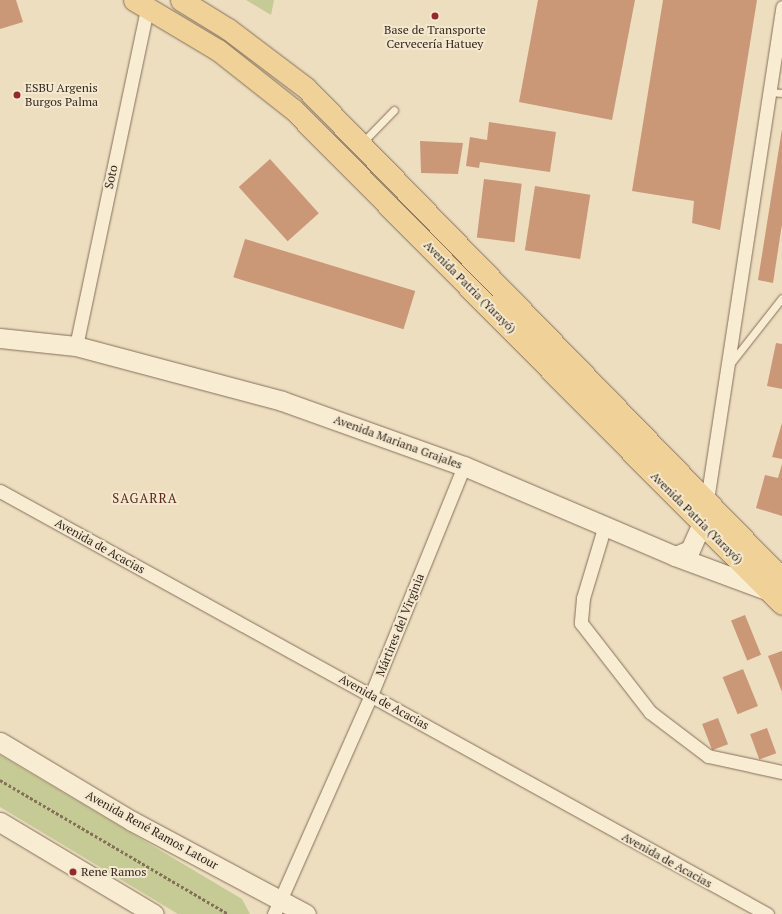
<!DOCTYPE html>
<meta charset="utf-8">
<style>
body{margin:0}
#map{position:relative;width:782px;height:914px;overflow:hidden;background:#eddec0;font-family:"PT Serif",serif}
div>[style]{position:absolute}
.green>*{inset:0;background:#c6ca95}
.building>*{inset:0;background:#ca9777;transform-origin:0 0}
.path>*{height:2.5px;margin-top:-1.25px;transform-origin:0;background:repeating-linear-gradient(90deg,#856f59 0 3px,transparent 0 5px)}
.roads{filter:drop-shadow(0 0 1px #856f59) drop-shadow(0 0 1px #856f59)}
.lane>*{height:7px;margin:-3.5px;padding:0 3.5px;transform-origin:3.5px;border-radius:3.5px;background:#f8ecd3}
.street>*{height:13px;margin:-6.5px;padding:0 6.5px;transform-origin:6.5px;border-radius:6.5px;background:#f8ecd3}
.secondary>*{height:19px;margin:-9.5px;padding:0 9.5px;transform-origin:9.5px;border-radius:9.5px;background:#f8ecd3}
.primary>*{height:21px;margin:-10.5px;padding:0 10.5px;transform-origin:10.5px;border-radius:10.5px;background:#f0d298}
.dots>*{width:11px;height:11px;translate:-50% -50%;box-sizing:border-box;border:2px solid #f4e9d0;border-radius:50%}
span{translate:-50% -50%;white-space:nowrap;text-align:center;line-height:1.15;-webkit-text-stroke:4px #f4e9d0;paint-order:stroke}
.poi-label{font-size:12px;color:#35281d}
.left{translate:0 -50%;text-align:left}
.street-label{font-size:12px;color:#35281d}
.neighbourhood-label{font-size:13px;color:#61291d;letter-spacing:1px}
</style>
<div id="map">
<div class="green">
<div style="clip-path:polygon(246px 0,274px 0,271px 15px)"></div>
<div style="clip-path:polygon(0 755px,242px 899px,250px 914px,178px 914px,0 807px)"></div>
</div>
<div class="building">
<div style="clip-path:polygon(0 0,16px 0,23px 22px,0 29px)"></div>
<div style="clip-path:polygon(538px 0,635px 0,612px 120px,519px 102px)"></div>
<div style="clip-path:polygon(663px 0,757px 0,720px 230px,692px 223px,694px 201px,632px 191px)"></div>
<div style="clip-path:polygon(489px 122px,556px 132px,550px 172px,480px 162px,479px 168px,466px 166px,470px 137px,487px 140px)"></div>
<div style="clip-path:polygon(782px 129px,782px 224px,773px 283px,758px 280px)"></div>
<div style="clip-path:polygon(420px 141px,463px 143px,458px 174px,421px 173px)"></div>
<div style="left:270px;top:159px;width:73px;height:42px;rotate:48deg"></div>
<div style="left:484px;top:179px;width:38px;height:59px;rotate:7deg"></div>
<div style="left:535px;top:186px;width:56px;height:65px;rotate:9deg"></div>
<div style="left:245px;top:239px;width:178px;height:40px;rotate:17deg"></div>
<div style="clip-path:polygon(776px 343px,782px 344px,782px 389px,767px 386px)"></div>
<div style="clip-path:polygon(782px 423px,782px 459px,772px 457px)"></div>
<div style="clip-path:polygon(782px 464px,782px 516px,756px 508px,765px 475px,778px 478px)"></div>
<div style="left:745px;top:615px;width:43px;height:15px;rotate:68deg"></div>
<div style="clip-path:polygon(782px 651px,782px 692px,768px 656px)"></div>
<div style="left:743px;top:669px;width:40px;height:22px;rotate:68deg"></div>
<div style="left:718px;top:718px;width:28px;height:17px;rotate:69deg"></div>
<div style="left:767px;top:728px;width:27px;height:18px;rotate:70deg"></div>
</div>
<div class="path">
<div style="left:0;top:780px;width:264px;rotate:30.4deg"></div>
</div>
<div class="roads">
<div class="lane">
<div style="left:770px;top:92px;width:12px;rotate:5deg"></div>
<div style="left:362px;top:143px;width:46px;rotate:-45.9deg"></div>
<div style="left:730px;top:364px;width:84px;rotate:-51.8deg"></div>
</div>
<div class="street">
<div style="left:76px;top:346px;width:345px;rotate:-78.1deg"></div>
<div style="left:0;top:491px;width:876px;rotate:28.88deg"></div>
<div style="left:707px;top:500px;width:499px;rotate:-81.3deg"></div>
<div style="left:605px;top:525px;width:76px;rotate:106.8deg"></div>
<div style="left:583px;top:598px;width:25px;rotate:95deg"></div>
<div style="left:581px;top:623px;width:113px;rotate:52.2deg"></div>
<div style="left:650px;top:712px;width:73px;rotate:37.2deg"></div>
<div style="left:708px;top:756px;width:76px;rotate:12.2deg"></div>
<div style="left:274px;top:914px;width:240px;rotate:-66.1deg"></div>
<div style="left:371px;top:695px;width:247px;rotate:-67.9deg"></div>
</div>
<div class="secondary">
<div style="left:0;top:338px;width:76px;rotate:6deg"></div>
<div style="left:76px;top:346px;width:213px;rotate:14.9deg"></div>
<div style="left:282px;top:401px;width:193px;rotate:19.7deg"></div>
<div style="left:464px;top:466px;width:229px;rotate:23.1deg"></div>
<div style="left:675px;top:556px;width:100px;rotate:20.4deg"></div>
<div style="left:675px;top:556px;width:16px;rotate:-22deg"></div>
<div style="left:690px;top:550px;width:30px;rotate:-66deg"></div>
<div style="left:0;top:742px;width:154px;rotate:30.9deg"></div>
<div style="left:132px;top:821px;width:197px;rotate:28.1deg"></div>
<div style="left:0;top:822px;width:179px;rotate:30.9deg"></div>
</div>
<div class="primary">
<div style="left:134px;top:0;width:98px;rotate:30.8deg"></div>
<div style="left:218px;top:50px;width:97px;rotate:38.3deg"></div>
<div style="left:294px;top:110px;width:694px;rotate:45.35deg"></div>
<div style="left:181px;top:0;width:55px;rotate:31.7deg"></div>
<div style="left:228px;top:29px;width:98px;rotate:37.1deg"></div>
<div style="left:306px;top:88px;width:684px;rotate:45.89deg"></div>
</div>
</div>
<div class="dots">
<div style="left:435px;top:16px;background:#932a2e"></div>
<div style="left:17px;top:95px;background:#932a2e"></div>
<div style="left:73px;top:872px;background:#932a2e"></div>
</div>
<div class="poi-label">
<span style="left:435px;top:37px">Base de Transporte<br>Cervecería Hatuey</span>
<span class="left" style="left:25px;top:95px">ESBU Argenis<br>Burgos Palma</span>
<span class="left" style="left:81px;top:872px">Rene Ramos</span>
</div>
<div class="street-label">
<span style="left:111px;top:177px;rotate:-78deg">Soto</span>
<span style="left:470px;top:287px;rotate:45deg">Avenida Patria (Yarayó)</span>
<span style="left:398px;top:442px;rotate:20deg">Avenida Mariana Grajales</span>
<span style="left:697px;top:518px;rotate:45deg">Avenida Patria (Yarayó)</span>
<span style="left:100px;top:546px;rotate:29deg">Avenida de Acacias</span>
<span style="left:400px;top:625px;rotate:-68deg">Mártires del Virginia</span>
<span style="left:384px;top:702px;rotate:29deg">Avenida de Acacias</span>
<span style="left:152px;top:830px;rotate:29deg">Avenida René Ramos Latour</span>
<span style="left:667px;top:860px;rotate:29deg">Avenida de Acacias</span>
</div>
<div class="neighbourhood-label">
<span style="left:145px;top:498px">SAGARRA</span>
</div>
</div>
